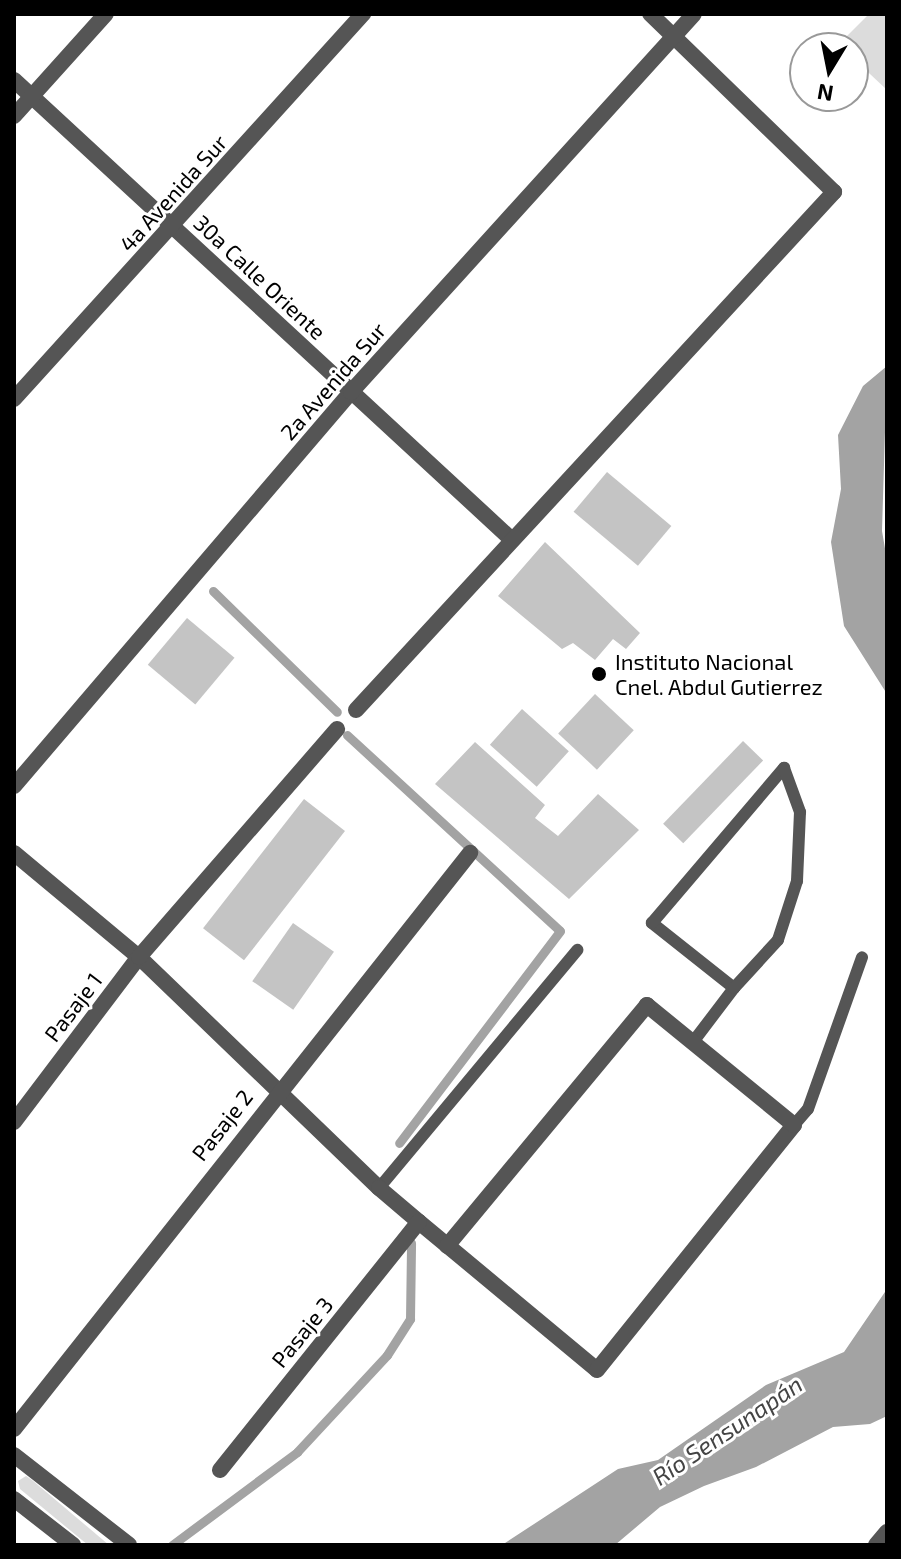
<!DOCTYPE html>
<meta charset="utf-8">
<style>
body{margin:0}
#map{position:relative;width:901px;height:1559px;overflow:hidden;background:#fff;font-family:"Exo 2",sans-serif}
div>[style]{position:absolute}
.green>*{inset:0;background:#dcdcdc}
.water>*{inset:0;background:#a3a3a3}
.stream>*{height:9px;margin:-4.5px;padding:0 4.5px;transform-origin:4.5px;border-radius:4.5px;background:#a3a3a3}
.building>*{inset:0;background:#c4c4c4;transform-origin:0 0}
.service>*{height:12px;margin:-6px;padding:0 6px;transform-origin:6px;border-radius:6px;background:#555}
.minor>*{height:16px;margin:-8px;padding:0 8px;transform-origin:8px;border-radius:8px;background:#555}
.dots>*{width:22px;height:22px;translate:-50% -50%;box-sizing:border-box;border:4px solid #fff;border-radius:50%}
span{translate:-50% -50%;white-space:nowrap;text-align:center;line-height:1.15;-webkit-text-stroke:6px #fff;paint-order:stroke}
.street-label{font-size:22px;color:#000}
.poi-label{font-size:22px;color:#000}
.left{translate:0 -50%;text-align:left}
.water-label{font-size:24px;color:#444;font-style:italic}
.frame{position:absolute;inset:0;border:16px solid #000;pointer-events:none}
.north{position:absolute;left:789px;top:32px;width:80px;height:80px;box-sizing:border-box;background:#fff;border:2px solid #999;border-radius:50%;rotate:190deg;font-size:22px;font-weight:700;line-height:32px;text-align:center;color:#000}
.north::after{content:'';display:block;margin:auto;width:28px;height:36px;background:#000;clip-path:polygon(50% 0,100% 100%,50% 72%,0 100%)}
</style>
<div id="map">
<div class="green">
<div style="clip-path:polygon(869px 14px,887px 14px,887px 90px,853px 58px,853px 48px,838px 45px)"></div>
<div style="clip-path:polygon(26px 1476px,32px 1480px,109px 1545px,88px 1545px,20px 1489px,18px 1481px)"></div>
</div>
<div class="water">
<div style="clip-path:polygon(887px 366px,882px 531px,887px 560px,887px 694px,844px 626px,831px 542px,841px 489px,838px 435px,863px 386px)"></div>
<div style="clip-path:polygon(887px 1289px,887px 1416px,870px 1424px,833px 1427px,756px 1467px,704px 1486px,660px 1507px,615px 1545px,502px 1545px,618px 1469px,658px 1460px,766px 1385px,844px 1352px)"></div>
</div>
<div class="stream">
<div style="left:213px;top:591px;width:173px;rotate:44.3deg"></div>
<div style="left:347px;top:735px;width:289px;rotate:42.6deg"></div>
<div style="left:560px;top:931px;width:266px;rotate:127.2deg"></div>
<div style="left:172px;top:1545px;width:156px;rotate:-36.6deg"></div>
<div style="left:297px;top:1452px;width:132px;rotate:-47.1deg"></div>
<div style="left:387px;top:1355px;width:43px;rotate:-57.4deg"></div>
<div style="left:410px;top:1319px;width:76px;rotate:-89.2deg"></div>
</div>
<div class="building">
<div style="left:607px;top:472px;width:84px;height:52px;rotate:40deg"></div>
<div style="clip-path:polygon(545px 542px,640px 633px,626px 649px,613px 639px,595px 660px,573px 643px,562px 649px,498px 596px)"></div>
<div style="left:187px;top:618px;width:62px;height:61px;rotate:40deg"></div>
<div style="left:595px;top:694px;width:53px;height:54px;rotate:43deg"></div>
<div style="left:522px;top:709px;width:63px;height:48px;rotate:42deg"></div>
<div style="left:743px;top:741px;width:28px;height:115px;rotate:44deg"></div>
<div style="clip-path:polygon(475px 742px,545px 805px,535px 818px,558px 836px,598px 794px,639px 830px,569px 899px,435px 784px)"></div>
<div style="left:304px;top:799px;width:52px;height:164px;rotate:38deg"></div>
<div style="left:293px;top:923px;width:50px;height:71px;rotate:35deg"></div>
</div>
<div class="service">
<div style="left:693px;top:1042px;width:68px;rotate:-52.8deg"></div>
<div style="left:734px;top:988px;width:105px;rotate:-141.6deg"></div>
<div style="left:652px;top:923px;width:204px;rotate:-49.6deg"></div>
<div style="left:784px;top:768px;width:47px;rotate:70deg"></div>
<div style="left:800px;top:812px;width:69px;rotate:92.5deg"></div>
<div style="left:797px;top:881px;width:62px;rotate:107.9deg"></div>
<div style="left:778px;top:940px;width:65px;rotate:132.5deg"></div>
<div style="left:794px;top:1125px;width:21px;rotate:-49deg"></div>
<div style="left:808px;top:1109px;width:161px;rotate:-70.4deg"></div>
<div style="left:379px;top:1188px;width:310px;rotate:-50.2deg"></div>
</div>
<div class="minor">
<div style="left:14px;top:80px;width:677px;rotate:42.72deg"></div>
<div style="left:14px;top:116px;width:137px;rotate:-48deg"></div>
<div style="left:14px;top:399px;width:520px;rotate:-47.81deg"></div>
<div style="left:356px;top:710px;width:705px;rotate:-47.3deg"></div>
<div style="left:834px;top:192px;width:256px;rotate:-135.9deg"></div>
<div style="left:14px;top:786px;width:518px;rotate:-49.46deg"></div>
<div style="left:351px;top:392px;width:510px;rotate:-47.78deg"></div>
<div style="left:14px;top:853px;width:163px;rotate:39.8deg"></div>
<div style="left:139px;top:957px;width:333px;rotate:43.9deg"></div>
<div style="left:379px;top:1188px;width:52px;rotate:40.4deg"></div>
<div style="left:419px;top:1222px;width:231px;rotate:39.7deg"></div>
<div style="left:597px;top:1370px;width:314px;rotate:-51.2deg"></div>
<div style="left:794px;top:1125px;width:190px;rotate:-140.8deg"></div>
<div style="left:647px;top:1005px;width:313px;rotate:129.7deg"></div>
<div style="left:14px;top:1122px;width:207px;rotate:-52.9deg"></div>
<div style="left:139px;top:957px;width:302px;rotate:-49deg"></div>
<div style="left:14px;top:1429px;width:735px;rotate:-51.63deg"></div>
<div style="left:14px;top:1455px;width:146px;rotate:38deg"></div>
<div style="left:220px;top:1470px;width:318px;rotate:-51.3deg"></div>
<div style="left:14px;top:1499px;width:75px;rotate:37.9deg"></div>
<div style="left:876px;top:1545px;width:17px;rotate:-50deg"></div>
</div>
<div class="dots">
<div style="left:599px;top:674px;background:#000"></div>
</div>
<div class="street-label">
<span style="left:173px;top:193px;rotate:-48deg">4a Avenida Sur</span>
<span style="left:260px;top:277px;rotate:43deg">30a Calle Oriente</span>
<span style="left:333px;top:381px;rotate:-49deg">2a Avenida Sur</span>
<span style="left:73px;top:1007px;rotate:-53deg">Pasaje 1</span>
<span style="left:222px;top:1125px;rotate:-52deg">Pasaje 2</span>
<span style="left:302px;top:1332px;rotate:-51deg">Pasaje 3</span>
</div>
<div class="poi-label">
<span class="left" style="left:615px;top:674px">Instituto Nacional<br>Cnel. Abdul Gutierrez</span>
</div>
<div class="water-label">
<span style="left:727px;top:1430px;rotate:-34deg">Río Sensunapán</span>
</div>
<div class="frame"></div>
<div class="north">N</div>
</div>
